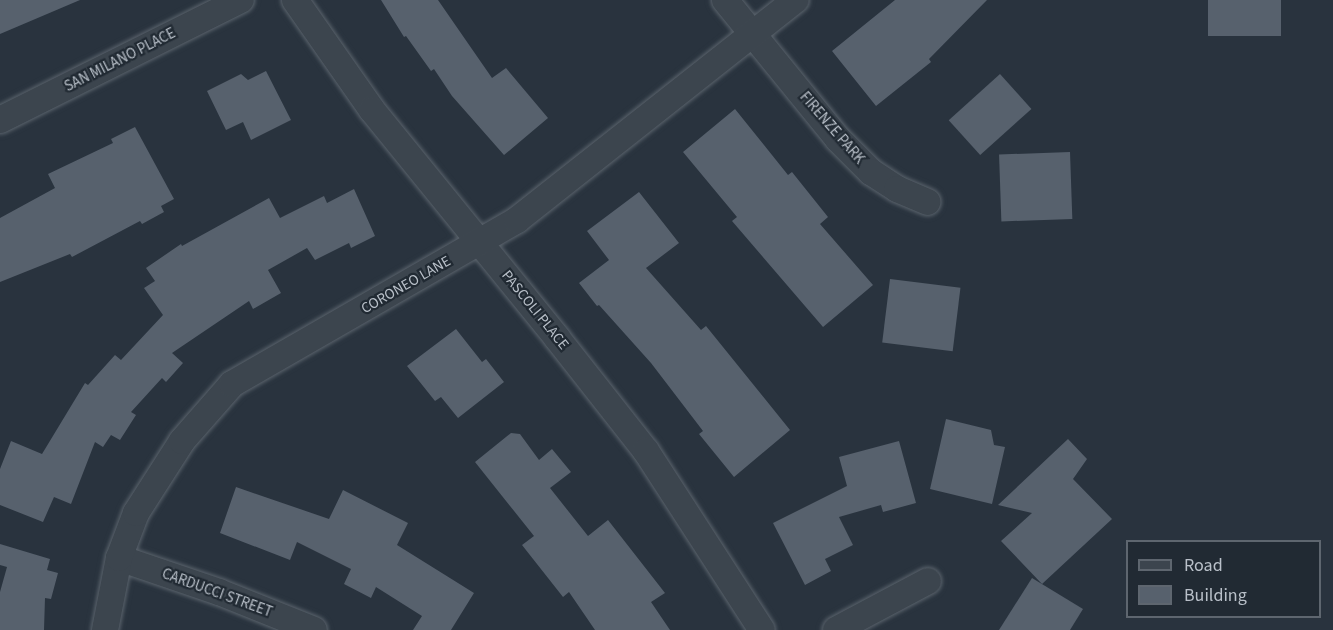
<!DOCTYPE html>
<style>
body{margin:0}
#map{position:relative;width:1333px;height:630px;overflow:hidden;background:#29333e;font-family:"Source Sans 3",sans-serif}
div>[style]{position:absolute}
.building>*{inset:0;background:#57616d;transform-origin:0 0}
.roads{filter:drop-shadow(0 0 2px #5a636c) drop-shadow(0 0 2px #5a636c)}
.minor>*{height:26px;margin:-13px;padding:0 13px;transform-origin:13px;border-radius:13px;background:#3c454e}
span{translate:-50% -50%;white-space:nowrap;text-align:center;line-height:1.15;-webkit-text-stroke:4.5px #212a33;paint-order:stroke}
.street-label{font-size:15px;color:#b9c0c9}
.legend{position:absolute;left:1126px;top:540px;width:195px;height:78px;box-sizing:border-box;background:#212a33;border:2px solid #5e666f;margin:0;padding:8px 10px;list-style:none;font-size:18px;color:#b9c0c9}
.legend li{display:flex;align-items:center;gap:12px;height:30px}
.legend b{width:30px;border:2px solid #5e666f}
</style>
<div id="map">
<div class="building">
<div style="clip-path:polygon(0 0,80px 0,0 34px)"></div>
<div style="clip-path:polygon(381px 0,438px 0,492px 78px,506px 68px,548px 118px,504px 155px,452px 96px,434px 69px,431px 71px,406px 36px,404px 37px)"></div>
<div style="clip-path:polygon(895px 0,987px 0,929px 59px,931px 62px,876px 106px,832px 51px)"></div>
<div style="left:1208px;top:0;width:73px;height:36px"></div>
<div style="clip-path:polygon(266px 71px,291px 120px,251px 140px,243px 122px,226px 130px,207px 91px,241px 74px,248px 80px)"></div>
<div style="left:1000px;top:74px;width:47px;height:69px;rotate:48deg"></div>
<div style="clip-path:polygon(735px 109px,788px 175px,792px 172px,828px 217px,820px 224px,873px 285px,823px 327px,732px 221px,737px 217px,683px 152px)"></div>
<div style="clip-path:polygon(135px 127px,174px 199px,161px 206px,164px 212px,142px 224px,140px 221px,72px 257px,70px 254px,0 282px,0 218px,55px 188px,48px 174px,113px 143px,111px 139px)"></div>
<div style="left:1070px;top:152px;width:67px;height:71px;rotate:88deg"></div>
<div style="clip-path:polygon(354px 189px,375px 236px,351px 248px,349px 243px,315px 260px,307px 248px,268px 270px,281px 293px,253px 309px,249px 301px,172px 353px,183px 363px,166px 382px,162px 378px,131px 412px,136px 415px,120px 440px,111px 435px,103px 447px,95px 442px,71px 504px,54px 497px,43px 522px,0 505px,0 469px,11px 441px,42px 454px,85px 383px,88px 385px,115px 355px,121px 360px,163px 315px,144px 288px,155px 281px,146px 268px,181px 244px,182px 246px,269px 198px,280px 218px,324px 196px,327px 203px)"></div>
<div style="clip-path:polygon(639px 192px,679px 243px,646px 268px,701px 330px,706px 326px,790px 430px,734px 477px,699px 434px,703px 431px,651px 363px,599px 305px,597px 306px,579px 283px,609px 260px,587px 231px)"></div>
<div style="left:890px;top:279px;width:71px;height:64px;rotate:7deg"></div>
<div style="clip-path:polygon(456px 329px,482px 362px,486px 359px,504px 382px,458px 418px,441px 397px,435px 401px,407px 366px)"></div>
<div style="clip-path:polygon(946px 419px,991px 430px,994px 445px,1005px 447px,992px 504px,930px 489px)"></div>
<div style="clip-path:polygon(511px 433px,520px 434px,539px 460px,552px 449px,571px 472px,550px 488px,588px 536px,608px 520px,665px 593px,651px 602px,670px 630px,595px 630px,569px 592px,563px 597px,522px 545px,534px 536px,475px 462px)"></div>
<div style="clip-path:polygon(1068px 439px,1087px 459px,1073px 479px,1112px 519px,1042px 584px,1001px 541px,1032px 513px,998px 505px)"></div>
<div style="clip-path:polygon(899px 441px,916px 503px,883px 512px,881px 505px,839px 517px,853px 545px,825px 559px,831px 571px,805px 585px,773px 523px,847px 486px,839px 457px)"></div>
<div style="clip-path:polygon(236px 487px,329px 519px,343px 490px,408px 523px,397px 545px,474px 593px,451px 630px,413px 630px,422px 616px,376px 587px,371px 598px,344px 584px,351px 569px,297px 542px,290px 560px,220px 533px)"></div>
<div style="clip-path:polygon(0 544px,50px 559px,47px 570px,58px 573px,51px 599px,45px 598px,44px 630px,0 630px,0 592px,7px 567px,0 565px)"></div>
<div style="clip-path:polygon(1032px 578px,1083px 609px,1070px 630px,999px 630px)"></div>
</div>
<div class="roads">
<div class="minor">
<div style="left:295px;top:0;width:134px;rotate:55deg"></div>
<div style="left:372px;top:110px;width:294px;rotate:50.9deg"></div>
<div style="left:557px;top:338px;width:144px;rotate:51.8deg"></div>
<div style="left:646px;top:451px;width:213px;rotate:57.1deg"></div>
<div style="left:725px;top:0;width:179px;rotate:50.9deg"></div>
<div style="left:838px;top:139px;width:47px;rotate:45deg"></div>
<div style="left:871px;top:172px;width:31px;rotate:33deg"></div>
<div style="left:897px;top:189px;width:33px;rotate:23deg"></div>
<div style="left:0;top:120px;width:269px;rotate:-26.5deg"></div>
<div style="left:119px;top:558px;width:106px;rotate:18.8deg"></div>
<div style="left:219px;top:592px;width:102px;rotate:21.8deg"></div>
<div style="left:105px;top:630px;width:73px;rotate:-79deg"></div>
<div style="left:119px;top:558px;width:48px;rotate:-69.3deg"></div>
<div style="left:136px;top:513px;width:85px;rotate:-57.4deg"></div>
<div style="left:182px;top:441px;width:76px;rotate:-48.7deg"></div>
<div style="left:232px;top:384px;width:329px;rotate:-29.9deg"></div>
<div style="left:517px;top:220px;width:355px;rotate:-38.3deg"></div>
<div style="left:836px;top:630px;width:104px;rotate:-28deg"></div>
</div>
</div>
<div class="street-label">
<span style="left:120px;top:60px;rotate:-27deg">SAN MILANO PLACE</span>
<span style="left:832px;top:128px;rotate:49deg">FIRENZE PARK</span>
<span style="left:406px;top:285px;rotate:-30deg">CORONEO LANE</span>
<span style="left:535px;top:310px;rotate:51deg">PASCOLI PLACE</span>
<span style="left:217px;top:593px;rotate:20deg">CARDUCCI STREET</span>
</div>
<ul class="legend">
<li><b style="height:8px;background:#3c454e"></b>Road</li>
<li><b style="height:16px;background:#57616d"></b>Building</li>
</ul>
</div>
